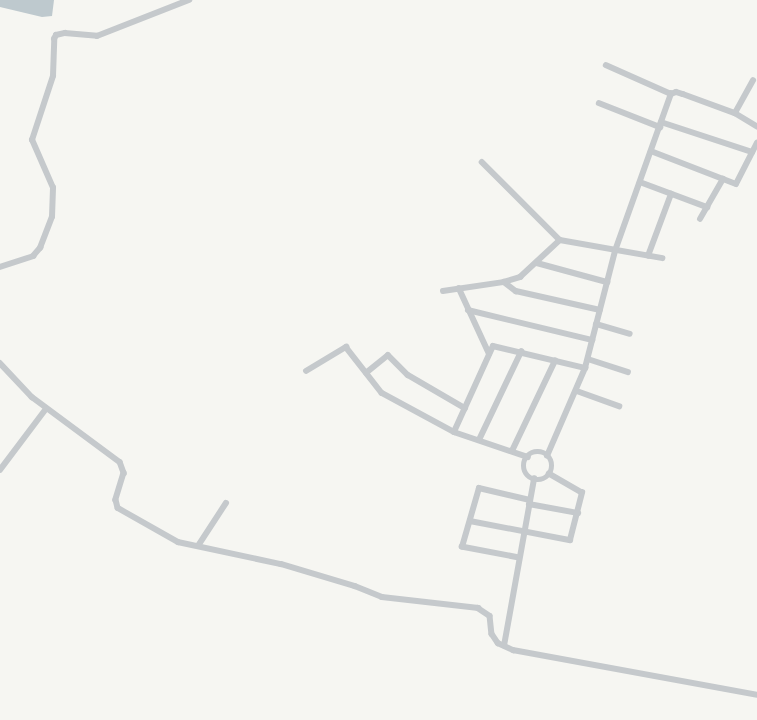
<!DOCTYPE html>
<style>
body{margin:0}
#map{position:relative;width:757px;height:720px;overflow:hidden;background:#f6f6f2;font-family:Overpass,sans-serif}
div>[style]{position:absolute}
.water>*{inset:0;background:#bec9ce}
.street>*{height:5.5px;margin:-2.75px;padding:0 2.75px;transform-origin:2.75px;border-radius:2.75px;background:#c5c9cc}
.street>.ring{margin:-2.75px;padding:0;box-sizing:content-box;background:none;border:5.5px solid #c5c9cc;border-radius:50%}
span{translate:-50% -50%;white-space:nowrap;text-align:center;line-height:1.15;-webkit-text-stroke:4px #fff;paint-order:stroke}
</style>
<div id="map">
<div class="water">
<div style="clip-path:polygon(0 0,54px 0,52px 16px,42px 17px,0 7px)"></div>
</div>
<div class="street">
<div style="left:606px;top:65px;width:71px;rotate:24deg"></div>
<div style="left:671px;top:94px;width:5px;rotate:-22deg"></div>
<div style="left:676px;top:92px;width:7px;rotate:16deg"></div>
<div style="left:683px;top:94px;width:55px;rotate:20.1deg"></div>
<div style="left:735px;top:113px;width:26px;rotate:31deg"></div>
<div style="left:599px;top:103px;width:66px;rotate:21.5deg"></div>
<div style="left:735px;top:113px;width:37px;rotate:-61deg"></div>
<div style="left:661px;top:122px;width:96px;rotate:18.2deg"></div>
<div style="left:651px;top:151px;width:91px;rotate:21.2deg"></div>
<div style="left:736px;top:184px;width:46px;rotate:-62.9deg"></div>
<div style="left:482px;top:162px;width:110px;rotate:45deg"></div>
<div style="left:560px;top:240px;width:104px;rotate:10deg"></div>
<div style="left:640px;top:182px;width:72px;rotate:20.5deg"></div>
<div style="left:700px;top:219px;width:46px;rotate:-60.1deg"></div>
<div style="left:648px;top:256px;width:66px;rotate:-69.6deg"></div>
<div style="left:537px;top:263px;width:73px;rotate:15.2deg"></div>
<div style="left:0;top:267px;width:35px;rotate:-18deg"></div>
<div style="left:33px;top:256px;width:11px;rotate:-49deg"></div>
<div style="left:40px;top:248px;width:33px;rotate:-69deg"></div>
<div style="left:52px;top:217px;width:29px;rotate:-88deg"></div>
<div style="left:53px;top:188px;width:52px;rotate:-113.6deg"></div>
<div style="left:32px;top:140px;width:67px;rotate:-71.8deg"></div>
<div style="left:53px;top:76px;width:37px;rotate:-88deg"></div>
<div style="left:54px;top:39px;width:4px;rotate:-63deg"></div>
<div style="left:56px;top:35px;width:9px;rotate:-13deg"></div>
<div style="left:65px;top:33px;width:32px;rotate:5deg"></div>
<div style="left:97px;top:36px;width:99px;rotate:-21.4deg"></div>
<div style="left:504px;top:282px;width:15px;rotate:37deg"></div>
<div style="left:516px;top:291px;width:86px;rotate:12.7deg"></div>
<div style="left:459px;top:288px;width:72px;rotate:65.2deg"></div>
<div style="left:443px;top:291px;width:62px;rotate:-8.4deg"></div>
<div style="left:504px;top:282px;width:17px;rotate:-17deg"></div>
<div style="left:520px;top:277px;width:54px;rotate:-42.8deg"></div>
<div style="left:468px;top:310px;width:128px;rotate:13.6deg"></div>
<div style="left:596px;top:324px;width:35px;rotate:16deg"></div>
<div style="left:588px;top:359px;width:42px;rotate:18deg"></div>
<div style="left:0;top:363px;width:47px;rotate:46.7deg"></div>
<div style="left:32px;top:397px;width:109px;rotate:36.5deg"></div>
<div style="left:120px;top:462px;width:12px;rotate:70deg"></div>
<div style="left:124px;top:473px;width:28px;rotate:107deg"></div>
<div style="left:116px;top:500px;width:8px;rotate:76deg"></div>
<div style="left:118px;top:508px;width:69px;rotate:29.5deg"></div>
<div style="left:178px;top:542px;width:105px;rotate:12.1deg"></div>
<div style="left:281px;top:564px;width:77px;rotate:16.6deg"></div>
<div style="left:355px;top:586px;width:29px;rotate:22deg"></div>
<div style="left:382px;top:597px;width:97px;rotate:6.5deg"></div>
<div style="left:478px;top:608px;width:14px;rotate:34deg"></div>
<div style="left:490px;top:616px;width:18px;rotate:84deg"></div>
<div style="left:492px;top:634px;width:11px;rotate:56deg"></div>
<div style="left:498px;top:643px;width:17px;rotate:25deg"></div>
<div style="left:513px;top:650px;width:248px;rotate:10.4deg"></div>
<div style="left:306px;top:371px;width:47px;rotate:-31deg"></div>
<div style="left:346px;top:347px;width:58px;rotate:52deg"></div>
<div style="left:382px;top:393px;width:82px;rotate:28.4deg"></div>
<div style="left:454px;top:432px;width:78px;rotate:18.7deg"></div>
<div style="left:366px;top:373px;width:28px;rotate:-39deg"></div>
<div style="left:388px;top:355px;width:28px;rotate:45deg"></div>
<div style="left:408px;top:375px;width:66px;rotate:30.1deg"></div>
<div style="left:577px;top:391px;width:45px;rotate:19.7deg"></div>
<div style="left:454px;top:432px;width:94px;rotate:-65.6deg"></div>
<div style="left:493px;top:346px;width:95px;rotate:13.4deg"></div>
<div style="left:479px;top:440px;width:98px;rotate:-64.5deg"></div>
<div style="left:512px;top:451px;width:100px;rotate:-64.5deg"></div>
<div class="ring" style="left:524px;top:452px;width:22.5px;height:22.5px"></div>
<div style="left:547px;top:456px;width:96px;rotate:-66.6deg"></div>
<div style="left:585px;top:368px;width:121px;rotate:-75.6deg"></div>
<div style="left:615px;top:251px;width:167px;rotate:-70.4deg"></div>
<div style="left:0;top:470px;width:76px;rotate:-53deg"></div>
<div style="left:529px;top:504px;width:50px;rotate:10.4deg"></div>
<div style="left:470px;top:521px;width:102px;rotate:10.8deg"></div>
<div style="left:570px;top:540px;width:49px;rotate:-75.7deg"></div>
<div style="left:582px;top:493px;width:38px;rotate:-150deg"></div>
<div style="left:198px;top:546px;width:51px;rotate:-56.9deg"></div>
<div style="left:519px;top:558px;width:58px;rotate:-169.1deg"></div>
<div style="left:462px;top:547px;width:61px;rotate:-73.9deg"></div>
<div style="left:479px;top:488px;width:52px;rotate:13.2deg"></div>
<div style="left:504px;top:646px;width:170px;rotate:-79.8deg"></div>
</div>
</div>
